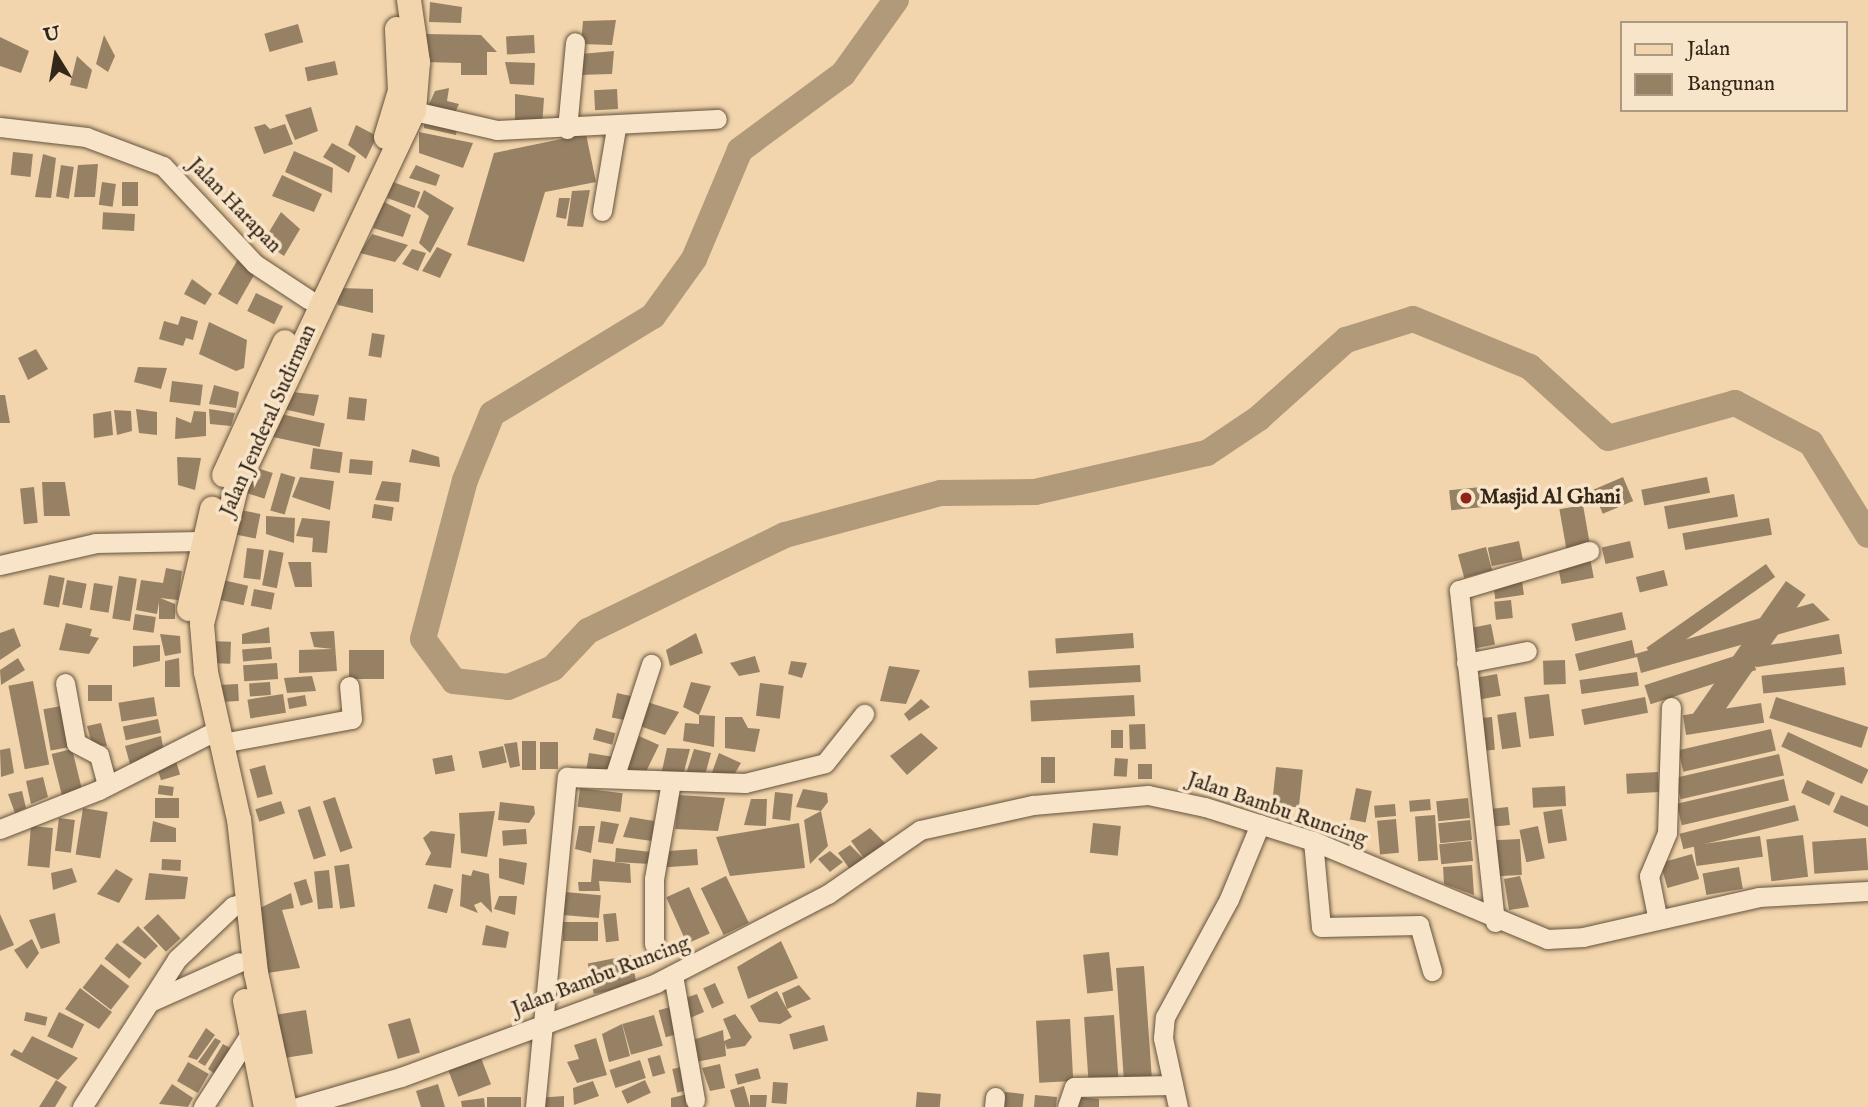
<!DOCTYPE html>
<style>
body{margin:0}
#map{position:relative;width:1868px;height:1107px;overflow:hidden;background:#f2d5ac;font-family:"IM FELL English",serif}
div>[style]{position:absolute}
.river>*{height:26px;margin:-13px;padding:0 13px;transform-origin:13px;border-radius:13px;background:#b19a7a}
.building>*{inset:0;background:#978165;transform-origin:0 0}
.roads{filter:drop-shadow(0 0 2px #64523d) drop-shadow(0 0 2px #64523d)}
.minor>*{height:19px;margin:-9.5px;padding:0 9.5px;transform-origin:9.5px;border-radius:9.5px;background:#f7e4c9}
.major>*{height:24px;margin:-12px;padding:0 12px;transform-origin:12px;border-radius:12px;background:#f2d5ac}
.dots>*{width:19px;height:19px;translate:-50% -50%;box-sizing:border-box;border:4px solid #f7e4c9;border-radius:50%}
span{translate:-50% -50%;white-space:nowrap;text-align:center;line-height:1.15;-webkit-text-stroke:7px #f7e4c9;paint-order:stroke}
.street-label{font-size:21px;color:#342618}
.poi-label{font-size:21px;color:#342618;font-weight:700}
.left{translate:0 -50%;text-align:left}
.legend{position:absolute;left:1620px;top:21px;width:228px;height:91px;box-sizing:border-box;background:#f7e4c9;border:2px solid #a99882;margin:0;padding:9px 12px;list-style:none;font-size:21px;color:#342618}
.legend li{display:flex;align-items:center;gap:14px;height:35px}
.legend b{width:35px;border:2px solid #a99882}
.north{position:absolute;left:21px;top:21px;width:70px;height:70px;-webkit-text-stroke:5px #f7e4c9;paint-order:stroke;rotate:349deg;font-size:19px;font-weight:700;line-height:28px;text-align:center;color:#342618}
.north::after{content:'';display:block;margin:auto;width:24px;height:32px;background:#342618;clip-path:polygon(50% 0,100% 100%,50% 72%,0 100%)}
</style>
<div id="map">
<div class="river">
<div style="left:896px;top:0;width:91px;rotate:125.6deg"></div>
<div style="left:843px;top:74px;width:128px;rotate:143.6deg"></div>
<div style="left:740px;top:150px;width:118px;rotate:112.9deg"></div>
<div style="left:694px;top:259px;width:70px;rotate:125.7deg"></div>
<div style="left:653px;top:316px;width:188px;rotate:148.7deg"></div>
<div style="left:492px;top:414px;width:71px;rotate:112.2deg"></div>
<div style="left:465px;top:480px;width:164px;rotate:104.8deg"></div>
<div style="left:423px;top:639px;width:52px;rotate:53.6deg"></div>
<div style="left:454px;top:681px;width:54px;rotate:6.3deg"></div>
<div style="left:508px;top:687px;width:49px;rotate:-22.9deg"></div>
<div style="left:553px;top:668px;width:51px;rotate:-46.6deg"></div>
<div style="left:588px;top:631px;width:219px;rotate:-26deg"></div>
<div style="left:785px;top:535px;width:162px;rotate:-15.1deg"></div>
<div style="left:941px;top:493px;width:94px;rotate:-0.6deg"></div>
<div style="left:1035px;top:492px;width:176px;rotate:-12.8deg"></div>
<div style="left:1207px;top:453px;width:63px;rotate:-33.9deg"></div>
<div style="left:1259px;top:418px;width:117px;rotate:-41.9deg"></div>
<div style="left:1346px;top:340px;width:70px;rotate:-17.4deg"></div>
<div style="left:1413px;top:319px;width:126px;rotate:22.3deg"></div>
<div style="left:1530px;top:367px;width:105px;rotate:42.3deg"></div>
<div style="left:1608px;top:438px;width:132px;rotate:-15.4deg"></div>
<div style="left:1735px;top:403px;width:86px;rotate:27.8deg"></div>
<div style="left:1811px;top:443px;width:108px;rotate:58.2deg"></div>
</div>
<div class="building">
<div style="clip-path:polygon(430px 2px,462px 7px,461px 23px,429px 22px)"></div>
<div style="clip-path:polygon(616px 20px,612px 45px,581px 44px,583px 21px)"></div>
<div style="left:298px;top:24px;width:19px;height:35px;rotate:74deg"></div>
<div style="clip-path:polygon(425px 34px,481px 35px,497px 52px,487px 52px,487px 75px,461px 75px,461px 63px,424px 62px)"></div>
<div style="clip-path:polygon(104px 35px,115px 56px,108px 72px,96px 64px)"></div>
<div style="left:534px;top:35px;width:18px;height:28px;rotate:87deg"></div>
<div style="clip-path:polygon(0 37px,29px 51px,21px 73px,0 66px)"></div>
<div style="clip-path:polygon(614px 51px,612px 74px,578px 75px,581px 54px)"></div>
<div style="clip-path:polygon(77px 56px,92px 70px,87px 89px,70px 85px)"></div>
<div style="left:335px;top:61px;width:14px;height:31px;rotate:78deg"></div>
<div style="clip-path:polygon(505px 62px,535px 63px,534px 85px,510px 84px)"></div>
<div style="clip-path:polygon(449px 88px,447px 101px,459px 104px,454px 115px,427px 109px,435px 91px)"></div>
<div style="left:617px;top:89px;width:20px;height:23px;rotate:87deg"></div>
<div style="clip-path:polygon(515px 94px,544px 98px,542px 127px,515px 125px)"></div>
<div style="clip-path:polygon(311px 107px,318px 131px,295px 140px,285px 115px)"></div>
<div style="clip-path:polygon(424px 118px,457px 127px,456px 135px,424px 128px)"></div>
<div style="clip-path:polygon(265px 124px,270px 129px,285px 124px,293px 144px,264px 154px,254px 127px)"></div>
<div style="clip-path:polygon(356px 125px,377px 136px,366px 159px,348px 145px)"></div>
<div style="clip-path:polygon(419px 132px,473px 143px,463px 168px,419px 153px)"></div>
<div style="clip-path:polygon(586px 134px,596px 182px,545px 192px,524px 262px,467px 245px,494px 153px)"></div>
<div style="clip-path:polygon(332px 143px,356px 156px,349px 173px,323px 157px)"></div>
<div style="clip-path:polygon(294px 151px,333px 168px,332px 193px,285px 172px)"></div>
<div style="left:13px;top:152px;width:20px;height:23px;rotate:6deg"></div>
<div style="clip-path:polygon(43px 154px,56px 158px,51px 198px,35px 197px)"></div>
<div style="clip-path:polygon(98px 164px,95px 197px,74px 197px,78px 165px)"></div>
<div style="left:61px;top:165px;width:13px;height:32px;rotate:9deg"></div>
<div style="clip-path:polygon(416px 165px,440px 175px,436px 186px,409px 178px)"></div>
<div style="clip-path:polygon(282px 175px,322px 194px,314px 212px,272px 196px)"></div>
<div style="left:102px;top:182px;width:14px;height:23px;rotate:8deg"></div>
<div style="left:122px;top:182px;width:16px;height:24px"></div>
<div style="left:393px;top:182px;width:29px;height:17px;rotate:20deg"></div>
<div style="clip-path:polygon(424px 190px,454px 208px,430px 253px,419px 243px,429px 216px,417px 207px)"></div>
<div style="clip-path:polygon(590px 190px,583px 227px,567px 226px,572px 191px)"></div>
<div style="clip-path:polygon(559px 198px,570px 198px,566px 219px,556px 217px)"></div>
<div style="clip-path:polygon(384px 202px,411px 215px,403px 237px,373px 228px)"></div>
<div style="clip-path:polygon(281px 212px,300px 229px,284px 256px,263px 242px)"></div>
<div style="left:135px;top:214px;width:17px;height:32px;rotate:93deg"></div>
<div style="clip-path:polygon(372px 234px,408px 245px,395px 262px,360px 253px)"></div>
<div style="clip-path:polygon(437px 247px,452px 254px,440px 278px,422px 271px)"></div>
<div style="clip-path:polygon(412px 249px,426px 253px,418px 271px,402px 264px)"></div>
<div style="left:238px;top:259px;width:22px;height:40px;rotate:30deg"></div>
<div style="clip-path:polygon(192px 279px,212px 294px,205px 305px,184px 294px)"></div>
<div style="clip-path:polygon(338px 288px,373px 289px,373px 313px,338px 305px)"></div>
<div style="left:256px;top:293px;width:30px;height:20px;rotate:26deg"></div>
<div style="clip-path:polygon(181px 316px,198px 321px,193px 340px,186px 338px,183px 346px,159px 339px,164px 321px,178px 325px)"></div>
<div style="clip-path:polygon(209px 322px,247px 340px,244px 368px,236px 371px,199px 354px)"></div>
<div style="left:372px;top:333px;width:13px;height:23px;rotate:9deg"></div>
<div style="clip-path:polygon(36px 349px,48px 369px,28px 380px,18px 358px)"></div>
<div style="clip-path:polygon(138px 367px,167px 368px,161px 389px,134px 382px)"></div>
<div style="left:172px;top:381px;width:31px;height:21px;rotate:7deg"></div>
<div style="clip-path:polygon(214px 385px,239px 392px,236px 408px,209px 404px)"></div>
<div style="clip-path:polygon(283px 391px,319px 395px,314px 416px,279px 408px)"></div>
<div style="clip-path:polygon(0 395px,5px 395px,10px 423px,0 423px)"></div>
<div style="left:349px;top:397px;width:18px;height:22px;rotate:6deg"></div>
<div style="clip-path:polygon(136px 409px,157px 412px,157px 435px,139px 433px)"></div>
<div style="clip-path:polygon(209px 409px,235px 413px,231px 426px,210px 424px)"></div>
<div style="clip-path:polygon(114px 410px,131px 411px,132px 431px,117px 435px)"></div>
<div style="clip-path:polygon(111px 411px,113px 435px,94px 438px,93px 414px)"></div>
<div style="clip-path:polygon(194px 411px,206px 412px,206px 436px,175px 439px,176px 417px,191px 423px)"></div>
<div style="left:271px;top:412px;width:55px;height:24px;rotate:12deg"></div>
<div style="left:313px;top:448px;width:30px;height:21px;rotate:8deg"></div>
<div style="clip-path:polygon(412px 449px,439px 457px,440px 467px,409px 462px)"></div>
<div style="clip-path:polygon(177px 457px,201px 458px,195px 490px,178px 485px)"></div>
<div style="left:350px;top:459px;width:23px;height:14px;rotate:5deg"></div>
<div style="left:248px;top:465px;width:26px;height:27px;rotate:18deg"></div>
<div style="left:281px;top:473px;width:15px;height:39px;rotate:16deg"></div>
<div style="clip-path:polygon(300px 477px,334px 481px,330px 510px,292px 497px)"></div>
<div style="left:1623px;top:477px;width:26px;height:33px;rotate:67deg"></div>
<div style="left:1707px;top:477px;width:16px;height:67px;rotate:79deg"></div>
<div style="clip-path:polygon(382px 481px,401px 483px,399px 502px,375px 500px)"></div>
<div style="clip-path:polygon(42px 482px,65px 482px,70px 516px,44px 516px)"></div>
<div style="left:34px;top:487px;width:36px;height:14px;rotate:84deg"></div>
<div style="left:1481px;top:487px;width:20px;height:32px;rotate:84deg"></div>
<div style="left:1734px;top:494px;width:23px;height:71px;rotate:80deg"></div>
<div style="left:374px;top:504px;width:20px;height:14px;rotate:9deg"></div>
<div style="left:1583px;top:505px;width:41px;height:24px;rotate:80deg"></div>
<div style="left:230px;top:508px;width:31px;height:25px;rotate:11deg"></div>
<div style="clip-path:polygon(266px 516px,295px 518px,294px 543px,266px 534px)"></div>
<div style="clip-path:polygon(302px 518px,330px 521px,327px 553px,312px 552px,313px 538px,296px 536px)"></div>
<div style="left:1769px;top:518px;width:17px;height:88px;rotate:80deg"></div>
<div style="left:1519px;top:541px;width:19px;height:32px;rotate:78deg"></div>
<div style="left:1630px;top:541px;width:17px;height:29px;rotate:77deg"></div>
<div style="left:1486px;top:547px;width:24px;height:29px;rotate:75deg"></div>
<div style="left:247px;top:548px;width:17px;height:30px;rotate:7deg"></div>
<div style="left:269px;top:550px;width:15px;height:36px;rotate:11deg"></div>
<div style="left:1590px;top:558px;width:20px;height:33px;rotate:79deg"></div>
<div style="clip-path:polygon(288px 562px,311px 562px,312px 587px,295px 587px)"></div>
<div style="left:1766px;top:564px;width:16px;height:146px;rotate:55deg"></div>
<div style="clip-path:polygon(166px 568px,182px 571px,178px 600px,160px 598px,175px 604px,175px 619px,159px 619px,159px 602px,157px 614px,136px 610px,141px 580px,163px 583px)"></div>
<div style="left:1664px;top:570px;width:16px;height:29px;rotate:76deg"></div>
<div style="left:49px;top:575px;width:16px;height:30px;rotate:11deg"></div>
<div style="left:119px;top:576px;width:18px;height:43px;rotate:9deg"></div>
<div style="left:214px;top:578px;width:35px;height:20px;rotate:13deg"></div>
<div style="left:67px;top:580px;width:20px;height:25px;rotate:11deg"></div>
<div style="left:1522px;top:581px;width:14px;height:29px;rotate:82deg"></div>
<div style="left:1786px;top:581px;width:24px;height:163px;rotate:35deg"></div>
<div style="left:94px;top:583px;width:19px;height:27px;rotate:9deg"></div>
<div style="left:254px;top:589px;width:21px;height:17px;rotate:11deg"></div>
<div style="left:1511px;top:600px;width:18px;height:17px;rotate:84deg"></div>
<div style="clip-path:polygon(1813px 603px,1830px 620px,1641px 673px,1637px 657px,1579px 671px,1575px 654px,1632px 640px,1635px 654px)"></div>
<div style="left:1622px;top:612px;width:18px;height:52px;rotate:77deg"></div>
<div style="left:135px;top:614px;width:21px;height:16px;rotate:8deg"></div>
<div style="clip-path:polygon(66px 623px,92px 629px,90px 636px,99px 638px,89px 654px,59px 650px)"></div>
<div style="left:1491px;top:624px;width:21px;height:27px;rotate:79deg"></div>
<div style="clip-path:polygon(269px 627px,270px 643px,242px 644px,242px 634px)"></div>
<div style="clip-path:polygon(14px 628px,21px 646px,0 660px,0 633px)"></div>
<div style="clip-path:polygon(334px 631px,337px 671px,299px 673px,299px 650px,333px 649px,314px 647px,310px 632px)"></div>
<div style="clip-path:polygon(696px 633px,703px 653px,670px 666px,666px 650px)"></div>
<div style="left:1133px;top:633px;width:15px;height:78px;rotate:86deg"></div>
<div style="clip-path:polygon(160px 634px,180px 636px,181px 653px,165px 656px)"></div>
<div style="left:1839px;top:634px;width:20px;height:87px;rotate:81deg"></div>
<div style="left:207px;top:641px;width:24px;height:22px;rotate:2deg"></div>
<div style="clip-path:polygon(160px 645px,160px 661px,133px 667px,133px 646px)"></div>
<div style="left:271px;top:647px;width:12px;height:29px;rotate:85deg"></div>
<div style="left:384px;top:650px;width:29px;height:35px;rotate:90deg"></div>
<div style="left:1750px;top:651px;width:20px;height:111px;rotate:72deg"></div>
<div style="clip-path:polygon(755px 656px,760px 672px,739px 676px,730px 663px)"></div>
<div style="clip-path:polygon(18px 658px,25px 670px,1px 685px,0 670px)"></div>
<div style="clip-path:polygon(179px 658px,180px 687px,165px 687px,165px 661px)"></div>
<div style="left:1565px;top:660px;width:24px;height:22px;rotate:88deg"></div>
<div style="clip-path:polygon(791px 661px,807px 663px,802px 678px,788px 674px)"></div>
<div style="left:277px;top:663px;width:16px;height:34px;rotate:86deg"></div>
<div style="left:1140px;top:665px;width:17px;height:112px;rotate:87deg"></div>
<div style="clip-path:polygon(889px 666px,920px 670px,906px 704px,880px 701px)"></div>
<div style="left:1844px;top:667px;width:18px;height:83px;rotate:84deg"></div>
<div style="left:1637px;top:672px;width:14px;height:58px;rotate:82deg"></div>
<div style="left:1497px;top:674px;width:22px;height:26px;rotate:80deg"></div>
<div style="clip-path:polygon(312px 676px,316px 691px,287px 693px,284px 678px)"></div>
<div style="left:33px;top:681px;width:85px;height:25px;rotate:79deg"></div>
<div style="left:270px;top:682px;width:13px;height:21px;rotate:86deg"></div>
<div style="clip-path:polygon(691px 682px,711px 686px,699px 715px,683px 707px)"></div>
<div style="left:760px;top:683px;width:24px;height:33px;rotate:7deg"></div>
<div style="left:238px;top:684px;width:17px;height:24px;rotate:87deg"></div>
<div style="left:88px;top:685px;width:24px;height:16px"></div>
<div style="left:617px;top:693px;width:14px;height:25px;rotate:12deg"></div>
<div style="left:283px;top:694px;width:19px;height:36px;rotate:81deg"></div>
<div style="left:1549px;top:694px;width:42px;height:25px;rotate:83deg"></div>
<div style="left:305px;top:695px;width:11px;height:18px;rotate:80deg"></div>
<div style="left:1134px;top:695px;width:21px;height:104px;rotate:87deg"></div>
<div style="left:154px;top:697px;width:19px;height:36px;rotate:81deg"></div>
<div style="left:1645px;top:697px;width:16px;height:65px;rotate:79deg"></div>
<div style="left:1776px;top:697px;width:97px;height:22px;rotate:18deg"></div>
<div style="clip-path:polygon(921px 699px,930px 707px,909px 721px,904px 714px)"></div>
<div style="clip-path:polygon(647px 702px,679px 712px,665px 735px,637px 725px)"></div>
<div style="left:1761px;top:703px;width:20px;height:79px;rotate:81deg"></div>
<div style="left:67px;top:705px;width:42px;height:24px;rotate:80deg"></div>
<div style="left:1516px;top:712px;width:35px;height:19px;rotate:82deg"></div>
<div style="clip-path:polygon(699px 715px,715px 716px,714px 747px,683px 741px,685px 723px,699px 724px)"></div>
<div style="clip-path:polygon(725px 717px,742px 717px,748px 728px,760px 729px,755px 752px,725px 748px)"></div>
<div style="left:1492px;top:717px;width:33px;height:16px;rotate:85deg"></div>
<div style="left:158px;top:719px;width:14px;height:36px;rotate:78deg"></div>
<div style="clip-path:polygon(101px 723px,107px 746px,92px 745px,87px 726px)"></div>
<div style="left:1145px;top:724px;width:25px;height:16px;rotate:88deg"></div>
<div style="left:596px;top:728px;width:20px;height:12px;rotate:15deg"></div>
<div style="left:1771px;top:729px;width:22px;height:95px;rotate:77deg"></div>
<div style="left:1111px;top:730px;width:12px;height:18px"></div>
<div style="left:1788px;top:732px;width:89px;height:16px;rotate:25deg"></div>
<div style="clip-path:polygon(921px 733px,938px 748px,907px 775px,890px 756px)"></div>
<div style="clip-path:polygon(161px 736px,164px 752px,130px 764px,125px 746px)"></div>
<div style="clip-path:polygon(639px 736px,659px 745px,643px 778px,627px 770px)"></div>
<div style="left:522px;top:741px;width:14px;height:29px"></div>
<div style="clip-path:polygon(517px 742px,520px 766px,510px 768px,504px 744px)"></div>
<div style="left:540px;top:742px;width:18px;height:27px"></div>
<div style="left:503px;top:746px;width:17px;height:25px;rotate:77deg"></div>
<div style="clip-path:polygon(10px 748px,14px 773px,1px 777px,0 750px)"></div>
<div style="clip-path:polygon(667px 748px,690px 749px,682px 779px,661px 775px)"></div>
<div style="left:72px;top:749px;width:46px;height:21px;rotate:76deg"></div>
<div style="clip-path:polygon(694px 749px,711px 753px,704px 779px,685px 777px)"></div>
<div style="left:589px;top:753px;width:24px;height:17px;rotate:9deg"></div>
<div style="clip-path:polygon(719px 753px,741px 763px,731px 780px,710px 778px)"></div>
<div style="left:1779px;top:754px;width:22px;height:106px;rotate:77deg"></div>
<div style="left:452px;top:755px;width:16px;height:20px;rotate:79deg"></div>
<div style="left:1041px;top:757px;width:14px;height:26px"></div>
<div style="left:1115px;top:758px;width:13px;height:18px;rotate:4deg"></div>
<div style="left:176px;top:761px;width:14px;height:20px;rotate:73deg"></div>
<div style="left:1138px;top:764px;width:14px;height:15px"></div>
<div style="left:265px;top:765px;width:30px;height:16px;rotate:75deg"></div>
<div style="left:1276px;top:767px;width:27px;height:38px;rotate:6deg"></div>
<div style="left:1658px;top:772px;width:20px;height:32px;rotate:87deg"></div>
<div style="clip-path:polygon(43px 777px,48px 797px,31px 804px,26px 781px)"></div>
<div style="left:1784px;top:779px;width:22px;height:110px;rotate:77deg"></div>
<div style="left:1807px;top:780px;width:31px;height:14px;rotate:25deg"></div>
<div style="left:159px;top:785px;width:15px;height:9px;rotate:8deg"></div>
<div style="left:1565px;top:786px;width:20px;height:33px;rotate:87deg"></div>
<div style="left:580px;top:788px;width:43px;height:19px;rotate:7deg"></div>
<div style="left:1356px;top:788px;width:16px;height:32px;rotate:11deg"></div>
<div style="clip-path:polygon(803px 789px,827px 793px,828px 802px,821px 811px,828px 846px,810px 864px,804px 820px,821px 811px,796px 807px)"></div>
<div style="clip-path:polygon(22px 791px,26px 808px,15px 813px,8px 794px)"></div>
<div style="left:775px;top:792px;width:18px;height:27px;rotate:6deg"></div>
<div style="clip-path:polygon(679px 795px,725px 798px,718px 831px,675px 829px)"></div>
<div style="clip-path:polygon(1841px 795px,1868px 806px,1868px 827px,1833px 812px)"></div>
<div style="left:335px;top:797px;width:54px;height:13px;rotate:71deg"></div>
<div style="left:155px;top:798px;width:24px;height:20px"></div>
<div style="left:1468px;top:798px;width:20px;height:32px;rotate:84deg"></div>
<div style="clip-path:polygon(751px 799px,767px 799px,766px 826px,744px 825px)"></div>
<div style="left:1430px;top:799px;width:11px;height:21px;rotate:85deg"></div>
<div style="left:281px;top:801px;width:13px;height:27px;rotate:72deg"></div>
<div style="clip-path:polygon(500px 802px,534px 806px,535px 814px,529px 823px,498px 820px)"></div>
<div style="left:1395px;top:804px;width:12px;height:21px;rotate:85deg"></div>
<div style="left:1795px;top:805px;width:16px;height:119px;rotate:76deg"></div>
<div style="left:310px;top:806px;width:52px;height:13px;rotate:72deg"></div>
<div style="left:1508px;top:807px;width:18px;height:23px;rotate:84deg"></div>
<div style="left:83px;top:808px;width:25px;height:47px;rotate:9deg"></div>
<div style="left:1562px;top:809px;width:32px;height:19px;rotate:81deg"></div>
<div style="clip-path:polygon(495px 811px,487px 857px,461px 853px,459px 813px)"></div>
<div style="left:1435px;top:815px;width:45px;height:20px;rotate:86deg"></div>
<div style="clip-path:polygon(630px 817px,654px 821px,652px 841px,623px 837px)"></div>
<div style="left:59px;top:818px;width:16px;height:33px;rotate:7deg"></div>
<div style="left:1396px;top:819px;width:34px;height:19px;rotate:85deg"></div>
<div style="left:1470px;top:820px;width:20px;height:32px;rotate:84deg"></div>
<div style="clip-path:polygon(153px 821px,176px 828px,176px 842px,150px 842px)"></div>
<div style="clip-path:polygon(601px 821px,619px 824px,613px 844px,598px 842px)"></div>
<div style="clip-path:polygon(799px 823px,805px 868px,730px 876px,716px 837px)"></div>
<div style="left:1093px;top:823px;width:28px;height:30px;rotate:6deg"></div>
<div style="left:31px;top:826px;width:22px;height:40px;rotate:5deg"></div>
<div style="clip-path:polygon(579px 826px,595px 826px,591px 853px,575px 849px)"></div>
<div style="left:1538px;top:826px;width:33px;height:19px;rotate:78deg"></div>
<div style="clip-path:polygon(870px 828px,886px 844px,865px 860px,851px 841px)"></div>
<div style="left:526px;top:829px;width:15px;height:24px;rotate:86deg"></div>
<div style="clip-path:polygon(431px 831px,455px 834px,451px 868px,425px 865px,431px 853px,423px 838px)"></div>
<div style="left:1803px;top:835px;width:42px;height:37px;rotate:83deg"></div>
<div style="left:1760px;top:836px;width:21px;height:67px;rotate:82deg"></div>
<div style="left:1866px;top:838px;width:32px;height:54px;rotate:86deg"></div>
<div style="left:1520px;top:839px;width:36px;height:26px;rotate:87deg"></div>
<div style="left:1471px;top:841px;width:20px;height:32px;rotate:84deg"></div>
<div style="clip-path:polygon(850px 845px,865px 860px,849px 868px,838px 853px)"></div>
<div style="clip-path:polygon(616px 848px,651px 852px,650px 864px,615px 862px)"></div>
<div style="left:697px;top:849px;width:16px;height:32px;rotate:86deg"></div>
<div style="clip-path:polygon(830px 851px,843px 862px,830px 872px,818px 859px)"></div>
<div style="left:1692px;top:854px;width:26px;height:33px;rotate:74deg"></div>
<div style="clip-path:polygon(499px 858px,527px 863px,524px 885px,499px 878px)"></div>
<div style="left:162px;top:859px;width:19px;height:11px;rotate:3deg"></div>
<div style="clip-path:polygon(593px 859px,630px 864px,631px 883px,599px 881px,600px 891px,579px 891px,578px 882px,591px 882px)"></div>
<div style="left:349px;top:864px;width:43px;height:15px;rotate:82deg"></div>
<div style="clip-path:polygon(1472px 865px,1474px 895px,1444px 884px,1443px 867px)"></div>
<div style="left:1739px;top:867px;width:22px;height:37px;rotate:80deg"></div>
<div style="clip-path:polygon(72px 868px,77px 882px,53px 890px,51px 873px)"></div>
<div style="clip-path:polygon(116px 869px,133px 879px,119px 903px,97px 894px)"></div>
<div style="left:329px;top:870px;width:38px;height:15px;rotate:84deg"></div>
<div style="clip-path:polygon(473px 870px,489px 874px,492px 913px,481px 902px,474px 905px,478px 913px,460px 906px,462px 874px,471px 876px)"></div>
<div style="clip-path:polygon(149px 873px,188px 877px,185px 899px,145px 900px)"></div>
<div style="left:726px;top:876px;width:52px;height:28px;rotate:64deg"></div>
<div style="clip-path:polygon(1520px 876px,1529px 907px,1509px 910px,1504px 879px)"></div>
<div style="left:306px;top:879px;width:24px;height:13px;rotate:73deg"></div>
<div style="left:434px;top:884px;width:20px;height:25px;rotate:15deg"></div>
<div style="left:689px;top:887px;width:51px;height:25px;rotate:66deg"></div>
<div style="left:565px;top:892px;width:36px;height:23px;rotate:5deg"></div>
<div style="clip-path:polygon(291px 893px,294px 908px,282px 910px,300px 968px,261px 974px,260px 908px)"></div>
<div style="clip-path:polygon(499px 896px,517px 896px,515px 915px,494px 909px)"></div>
<div style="clip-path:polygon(55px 913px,60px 943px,41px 949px,29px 920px)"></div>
<div style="left:616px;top:913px;width:28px;height:13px;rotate:84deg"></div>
<div style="clip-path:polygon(0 914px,14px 945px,0 951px)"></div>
<div style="left:158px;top:914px;width:33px;height:20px;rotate:47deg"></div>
<div style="left:563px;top:922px;width:35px;height:19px"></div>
<div style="clip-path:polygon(486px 925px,509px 932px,506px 948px,482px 945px)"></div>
<div style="clip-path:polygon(138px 926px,158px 946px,145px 959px,122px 942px)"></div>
<div style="clip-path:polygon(32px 939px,39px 953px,27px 969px,14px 950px)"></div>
<div style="clip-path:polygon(781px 941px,798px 978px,748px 999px,737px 967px)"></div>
<div style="left:117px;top:943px;width:32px;height:20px;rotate:39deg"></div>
<div style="left:1109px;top:952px;width:39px;height:26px;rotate:84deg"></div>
<div style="left:631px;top:955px;width:31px;height:44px;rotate:79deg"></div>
<div style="left:101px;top:964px;width:36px;height:30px;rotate:38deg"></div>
<div style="left:1144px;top:966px;width:113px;height:28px;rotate:86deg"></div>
<div style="left:715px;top:983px;width:22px;height:13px;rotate:66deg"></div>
<div style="clip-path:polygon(799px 985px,811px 999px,787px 1009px,792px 1017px,780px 1024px,759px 1022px,750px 1006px,777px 991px,787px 1009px,782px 993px)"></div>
<div style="clip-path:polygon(80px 988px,112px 1012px,99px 1029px,65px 1009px)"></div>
<div style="clip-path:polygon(697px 994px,704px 1012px,690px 1018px,685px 998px)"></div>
<div style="left:674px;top:1006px;width:28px;height:16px;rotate:75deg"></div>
<div style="left:306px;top:1010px;width:44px;height:37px;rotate:81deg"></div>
<div style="left:26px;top:1012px;width:22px;height:9px;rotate:13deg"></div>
<div style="left:59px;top:1012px;width:28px;height:27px;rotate:26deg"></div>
<div style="clip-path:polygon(735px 1014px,752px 1037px,745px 1046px,727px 1049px,725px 1043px,726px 1056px,696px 1062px,693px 1040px,723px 1030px,724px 1041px,731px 1038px,723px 1019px)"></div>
<div style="left:654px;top:1015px;width:32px;height:33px;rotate:74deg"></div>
<div style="left:1114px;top:1015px;width:64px;height:30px;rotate:86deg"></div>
<div style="left:410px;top:1018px;width:36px;height:23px;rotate:74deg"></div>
<div style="left:1070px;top:1019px;width:62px;height:34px;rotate:87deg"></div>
<div style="clip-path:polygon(622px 1024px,630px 1056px,609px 1062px,602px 1034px)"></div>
<div style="left:824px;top:1025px;width:16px;height:36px;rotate:75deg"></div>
<div style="clip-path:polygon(206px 1028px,215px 1035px,197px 1060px,188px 1057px)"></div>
<div style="clip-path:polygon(32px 1036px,78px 1058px,58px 1080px,10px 1055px,14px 1049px,22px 1053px)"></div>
<div style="clip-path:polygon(215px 1038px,221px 1041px,205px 1066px,198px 1062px)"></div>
<div style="clip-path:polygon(596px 1038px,607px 1075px,577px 1083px,567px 1062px,579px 1059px,574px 1045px)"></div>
<div style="clip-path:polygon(223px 1044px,232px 1049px,215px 1074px,208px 1069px)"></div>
<div style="left:660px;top:1055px;width:19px;height:13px;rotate:74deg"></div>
<div style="left:481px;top:1058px;width:28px;height:35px;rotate:69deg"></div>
<div style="left:640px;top:1060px;width:19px;height:32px;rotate:72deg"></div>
<div style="left:188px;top:1062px;width:24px;height:22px;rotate:30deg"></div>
<div style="clip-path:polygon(720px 1064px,725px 1088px,710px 1091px,702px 1068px)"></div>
<div style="left:686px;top:1066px;width:24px;height:14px;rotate:78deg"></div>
<div style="left:758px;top:1068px;width:11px;height:24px;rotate:75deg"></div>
<div style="clip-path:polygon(56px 1080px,67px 1087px,55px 1107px,39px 1107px)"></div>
<div style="left:645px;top:1080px;width:14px;height:26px;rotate:65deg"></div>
<div style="clip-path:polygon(593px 1081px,599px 1096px,574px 1105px,573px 1088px)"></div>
<div style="left:773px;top:1082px;width:15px;height:21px;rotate:4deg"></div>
<div style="clip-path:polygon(172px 1084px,193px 1098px,188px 1107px,159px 1104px)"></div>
<div style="clip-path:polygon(438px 1084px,445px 1107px,421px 1107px,416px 1091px)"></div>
<div style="clip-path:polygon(744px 1086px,750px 1107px,750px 1095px,767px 1095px,766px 1107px,735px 1107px,730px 1090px)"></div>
<div style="left:917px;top:1092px;width:24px;height:15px;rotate:5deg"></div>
<div style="left:1005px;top:1092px;width:19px;height:15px;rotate:6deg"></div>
<div style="clip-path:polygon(692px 1093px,691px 1107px,671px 1107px,671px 1098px)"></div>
<div style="clip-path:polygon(1035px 1095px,1057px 1097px,1056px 1107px,1034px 1107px)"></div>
<div style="clip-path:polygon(564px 1096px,564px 1107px,537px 1107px,537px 1098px)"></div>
<div style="left:487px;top:1097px;width:34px;height:10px"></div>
<div style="clip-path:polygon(1079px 1097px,1099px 1099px,1099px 1107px,1078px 1107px)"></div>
<div style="clip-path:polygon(484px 1098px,485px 1107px,462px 1107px,461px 1101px)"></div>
</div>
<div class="roads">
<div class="minor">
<div style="left:414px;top:111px;width:85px;rotate:12.9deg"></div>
<div style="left:497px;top:130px;width:220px;rotate:-2.9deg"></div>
<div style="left:0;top:127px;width:87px;rotate:6.6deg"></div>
<div style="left:86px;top:137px;width:82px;rotate:20.6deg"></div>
<div style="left:163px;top:166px;width:134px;rotate:46.8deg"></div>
<div style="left:255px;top:264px;width:64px;rotate:33.4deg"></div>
<div style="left:567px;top:129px;width:87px;rotate:-84.7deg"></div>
<div style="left:602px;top:211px;width:84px;rotate:-80.4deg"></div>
<div style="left:0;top:565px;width:98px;rotate:-12.9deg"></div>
<div style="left:96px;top:543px;width:104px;rotate:-1.1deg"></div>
<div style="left:1466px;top:663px;width:62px;rotate:-11.1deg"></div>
<div style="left:65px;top:683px;width:61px;rotate:79.6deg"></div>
<div style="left:76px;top:743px;width:26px;rotate:28deg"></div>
<div style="left:99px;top:755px;width:31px;rotate:75deg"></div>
<div style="left:222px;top:743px;width:132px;rotate:-10.5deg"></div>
<div style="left:352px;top:719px;width:33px;rotate:-95deg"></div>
<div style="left:615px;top:775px;width:117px;rotate:-72deg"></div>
<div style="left:0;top:829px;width:106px;rotate:-21.5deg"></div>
<div style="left:99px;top:790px;width:135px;rotate:-26.9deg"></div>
<div style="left:1313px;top:841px;width:86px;rotate:84.7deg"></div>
<div style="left:1321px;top:927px;width:98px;rotate:-1.2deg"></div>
<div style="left:1419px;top:925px;width:48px;rotate:74.2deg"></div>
<div style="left:1657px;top:916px;width:41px;rotate:-101.3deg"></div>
<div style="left:1649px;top:876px;width:47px;rotate:-67.3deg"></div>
<div style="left:1667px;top:833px;width:126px;rotate:-88.2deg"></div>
<div style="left:1495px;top:922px;width:334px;rotate:-96.2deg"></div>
<div style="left:1459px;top:590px;width:136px;rotate:-16.7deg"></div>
<div style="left:654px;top:944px;width:65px;rotate:-90deg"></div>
<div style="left:654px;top:879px;width:98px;rotate:-80.1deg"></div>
<div style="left:673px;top:975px;width:127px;rotate:80deg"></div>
<div style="left:152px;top:1001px;width:95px;rotate:-24.1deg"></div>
<div style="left:82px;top:1107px;width:176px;rotate:-57.3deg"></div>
<div style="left:177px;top:959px;width:77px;rotate:-43.4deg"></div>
<div style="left:233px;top:906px;width:17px;rotate:-17deg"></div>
<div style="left:203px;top:1107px;width:87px;rotate:-57.2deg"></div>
<div style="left:298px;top:1107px;width:107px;rotate:-16.2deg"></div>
<div style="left:401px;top:1077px;width:272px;rotate:-20.2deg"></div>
<div style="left:656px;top:983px;width:194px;rotate:-27.4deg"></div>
<div style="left:828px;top:894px;width:112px;rotate:-34.8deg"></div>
<div style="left:920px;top:830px;width:116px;rotate:-12.5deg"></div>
<div style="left:1033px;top:805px;width:115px;rotate:-5deg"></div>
<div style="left:1148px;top:795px;width:58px;rotate:11.9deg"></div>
<div style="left:1205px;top:807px;width:113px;rotate:17.5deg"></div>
<div style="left:1313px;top:841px;width:254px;rotate:22.7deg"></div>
<div style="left:1547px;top:939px;width:36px;rotate:-3deg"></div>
<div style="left:1583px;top:937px;width:180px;rotate:-12.8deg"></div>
<div style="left:1759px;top:897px;width:109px;rotate:-3.2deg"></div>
<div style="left:535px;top:1107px;width:332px;rotate:-84.5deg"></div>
<div style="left:567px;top:777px;width:178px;rotate:1.9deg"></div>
<div style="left:745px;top:783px;width:82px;rotate:-14deg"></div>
<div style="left:825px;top:763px;width:63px;rotate:-51.5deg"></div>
<div style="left:994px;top:1107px;width:10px;rotate:-84deg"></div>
<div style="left:1067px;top:1107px;width:21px;rotate:-71deg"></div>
<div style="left:1074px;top:1087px;width:99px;rotate:-1.2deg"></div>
<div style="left:1178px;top:1107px;width:71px;rotate:-102.3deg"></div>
<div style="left:1163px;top:1038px;width:21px;rotate:-85deg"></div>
<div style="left:1165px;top:1017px;width:134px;rotate:-61.5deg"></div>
<div style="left:1229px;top:899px;width:81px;rotate:-67.5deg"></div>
</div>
<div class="major">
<div style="left:386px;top:137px;width:48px;rotate:-73.1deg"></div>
<div style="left:400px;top:91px;width:62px;rotate:-92.8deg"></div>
<div style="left:224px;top:475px;width:146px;rotate:-65.4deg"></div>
<div style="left:189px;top:609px;width:103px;rotate:-77deg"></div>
<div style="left:245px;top:1001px;width:108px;rotate:78.8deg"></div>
<div style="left:285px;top:1107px;width:137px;rotate:-102.2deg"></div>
<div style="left:256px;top:973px;width:154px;rotate:-96.3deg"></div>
<div style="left:239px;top:820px;width:152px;rotate:-102.6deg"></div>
<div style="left:206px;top:672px;width:48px;rotate:-94.8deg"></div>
<div style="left:202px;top:624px;width:143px;rotate:-75.9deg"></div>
<div style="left:237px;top:485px;width:414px;rotate:-64.7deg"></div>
<div style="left:414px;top:111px;width:49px;rotate:-85.3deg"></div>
<div style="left:418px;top:62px;width:63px;rotate:-98.3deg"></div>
</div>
</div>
<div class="dots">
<div style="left:1466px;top:498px;background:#8f2418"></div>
</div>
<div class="street-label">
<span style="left:234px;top:206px;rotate:46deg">Jalan Harapan</span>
<span style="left:269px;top:421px;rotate:-66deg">Jalan Jenderal Sudirman</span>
<span style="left:1277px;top:810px;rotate:19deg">Jalan Bambu Runcing</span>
<span style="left:601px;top:977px;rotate:-21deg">Jalan Bambu Runcing</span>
</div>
<div class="poi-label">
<span class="left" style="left:1480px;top:498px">Masjid Al Ghani</span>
</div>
<ul class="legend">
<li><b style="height:9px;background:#f2d5ac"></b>Jalan</li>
<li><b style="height:19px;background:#978165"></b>Bangunan</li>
</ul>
<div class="north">U</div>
</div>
